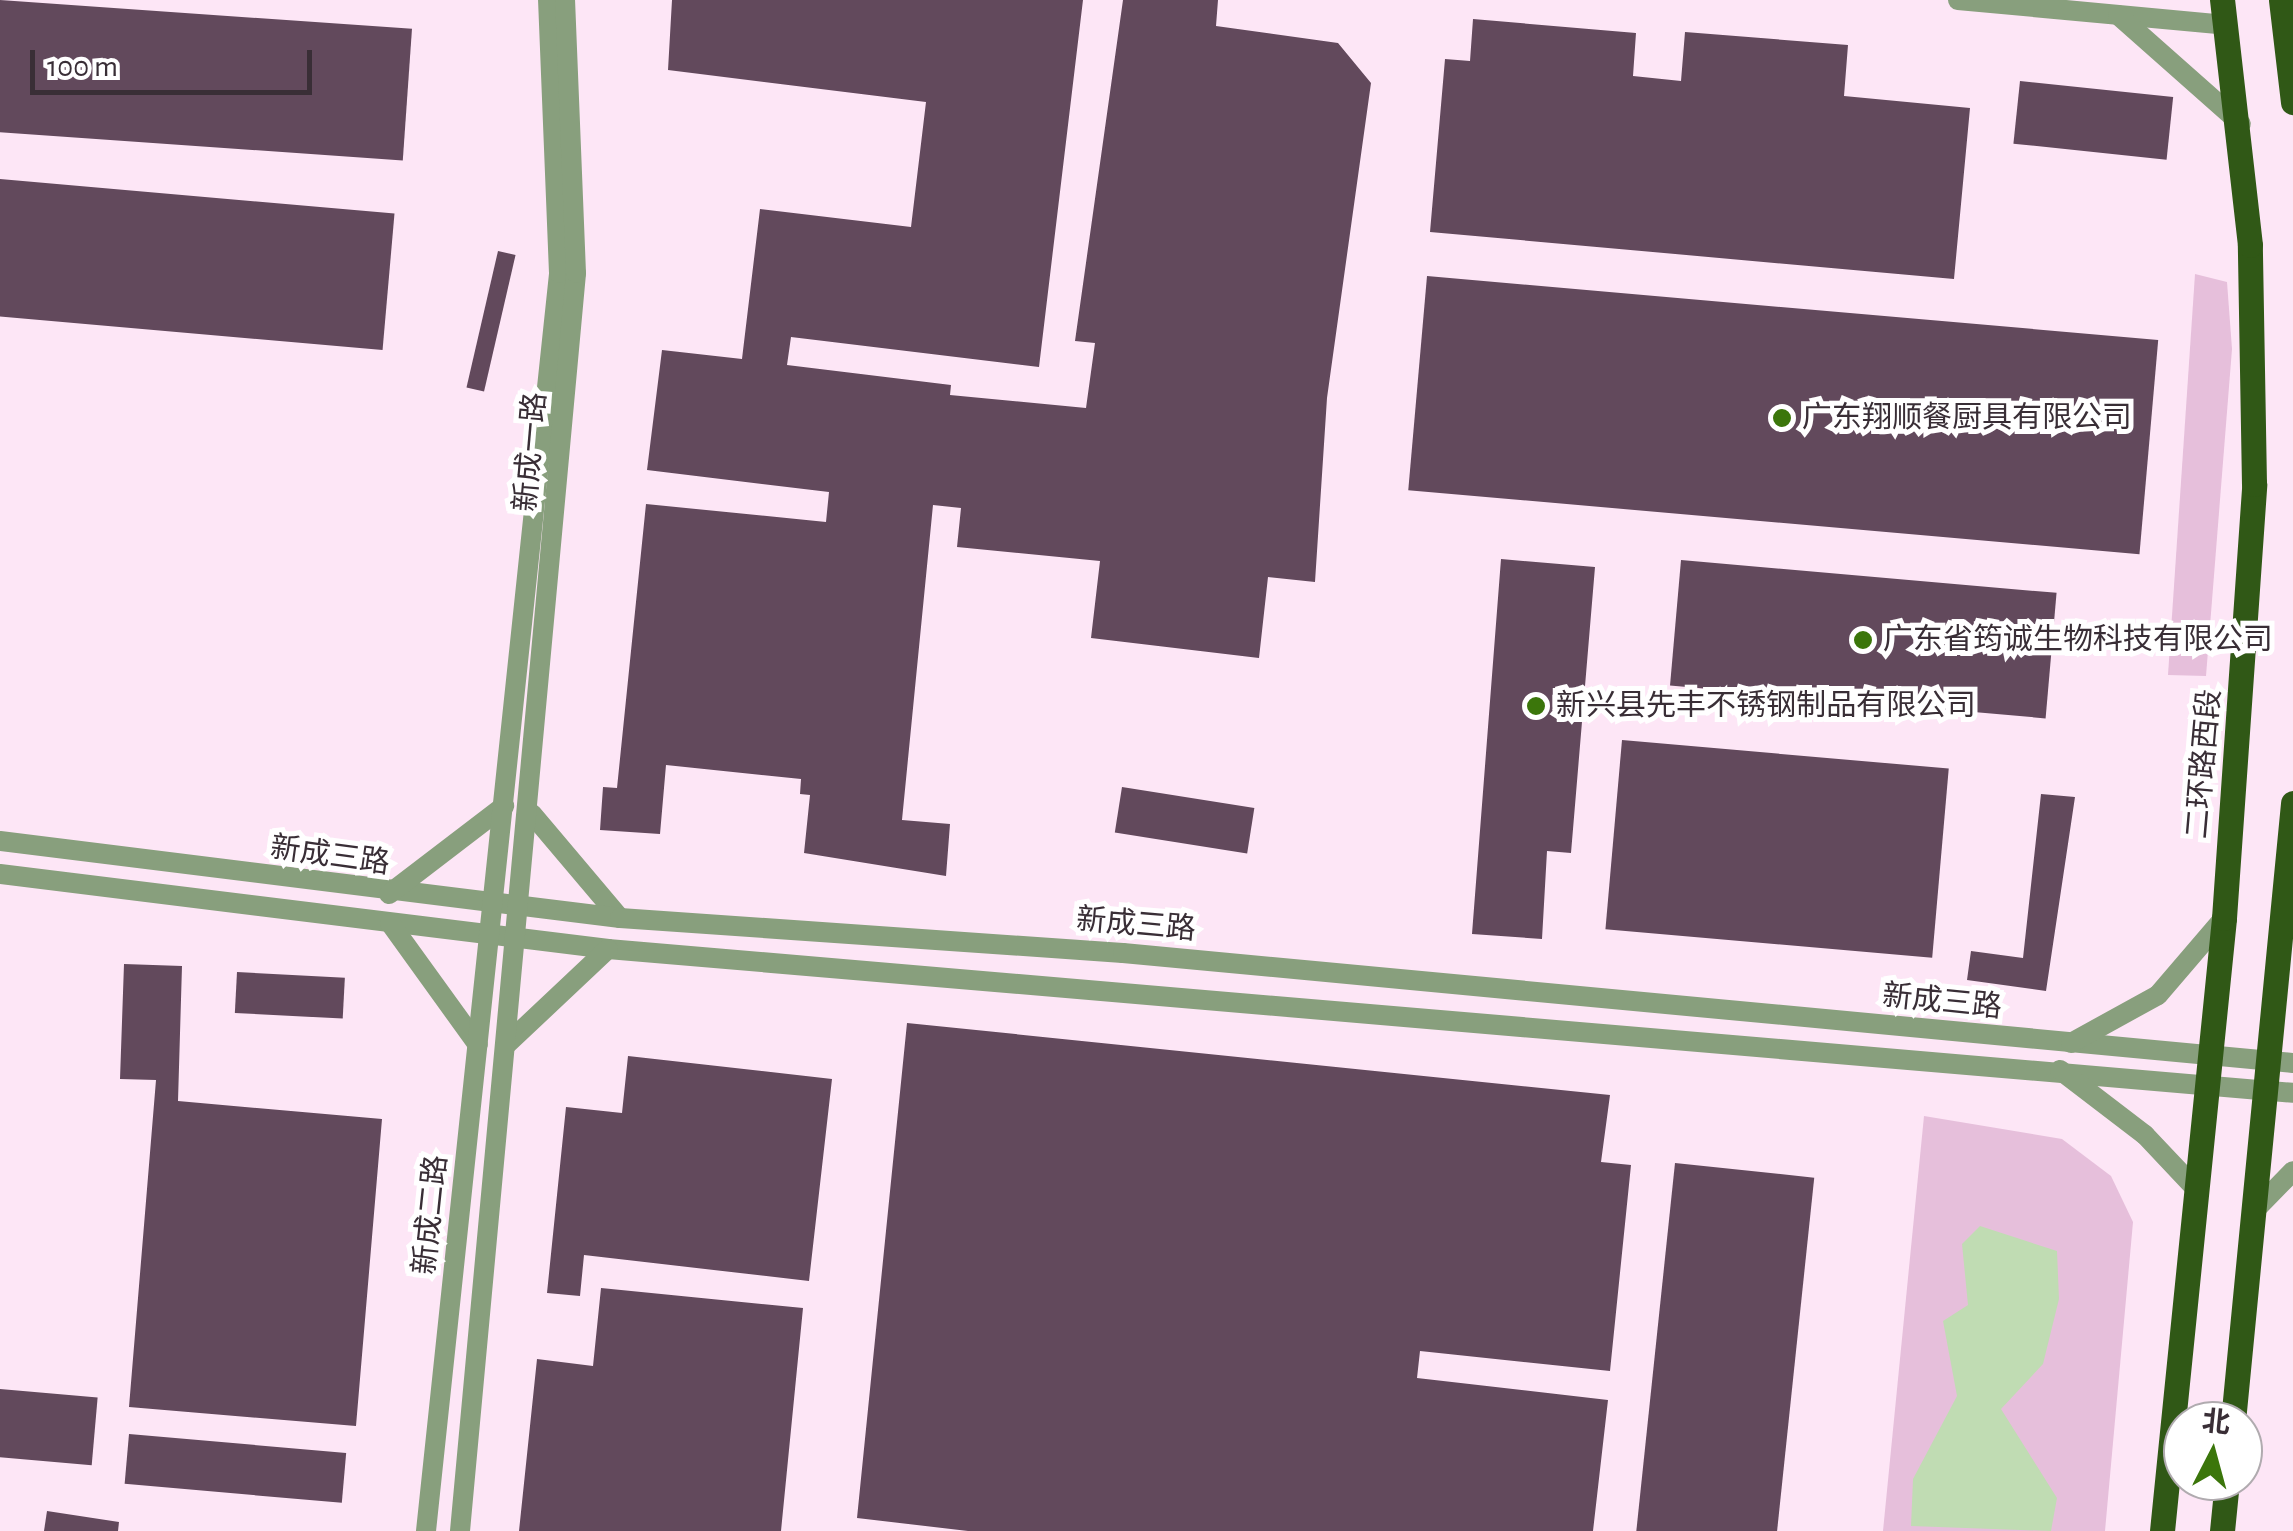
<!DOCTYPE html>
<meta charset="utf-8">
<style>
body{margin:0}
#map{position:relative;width:2293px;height:1531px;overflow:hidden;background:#fdf0f9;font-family:"Alegreya Sans","Noto Sans SC",sans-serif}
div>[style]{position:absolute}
.built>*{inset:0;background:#fde6f6}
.green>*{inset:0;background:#e6bfdb}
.water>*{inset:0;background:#c0dcb3}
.building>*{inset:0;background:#62495c;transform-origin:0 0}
.minor>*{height:20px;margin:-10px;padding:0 10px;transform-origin:10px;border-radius:10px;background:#889f7d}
.major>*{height:25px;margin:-12.5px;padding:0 12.5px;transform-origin:12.5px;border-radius:12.5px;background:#305816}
.dots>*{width:28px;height:28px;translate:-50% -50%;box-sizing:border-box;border:5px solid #fff;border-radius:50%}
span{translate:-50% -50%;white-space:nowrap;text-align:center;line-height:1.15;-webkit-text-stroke:10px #fff;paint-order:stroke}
.poi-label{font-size:30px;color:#392e36}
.left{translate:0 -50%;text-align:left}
.street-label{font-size:30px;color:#392e36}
.north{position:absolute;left:2163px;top:1401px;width:100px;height:100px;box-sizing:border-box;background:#fff;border:2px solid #b0abaf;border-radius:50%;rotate:6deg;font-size:28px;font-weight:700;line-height:40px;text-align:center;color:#392e36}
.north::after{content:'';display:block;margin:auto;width:35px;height:45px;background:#3b760b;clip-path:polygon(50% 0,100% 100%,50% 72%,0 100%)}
.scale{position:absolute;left:30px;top:50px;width:282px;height:45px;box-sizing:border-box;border:5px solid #392e36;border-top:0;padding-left:12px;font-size:30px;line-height:35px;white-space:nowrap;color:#392e36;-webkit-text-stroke:8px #fff;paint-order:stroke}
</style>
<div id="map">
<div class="built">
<div style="clip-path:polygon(evenodd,0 0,2293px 0,2293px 1531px,0 1531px,0 0,2183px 1421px,2243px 1421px,2243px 1481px,2183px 1481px,2183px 1421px)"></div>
</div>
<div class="green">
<div style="clip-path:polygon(2195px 274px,2227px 282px,2232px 349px,2206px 676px,2168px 675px)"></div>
<div style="clip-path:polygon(1924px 1116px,2062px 1139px,2111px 1176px,2133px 1222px,2105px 1531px,1883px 1531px)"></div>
</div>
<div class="water">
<div style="clip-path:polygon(1980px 1226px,2057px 1251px,2059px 1299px,2043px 1364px,2001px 1409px,2057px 1498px,2051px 1531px,1911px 1526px,1913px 1479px,1957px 1396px,1943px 1321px,1968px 1305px,1962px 1244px)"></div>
</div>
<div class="building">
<div style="left:0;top:0;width:413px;height:132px;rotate:4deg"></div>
<div style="clip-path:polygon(672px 0,1083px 0,1039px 367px,791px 337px,787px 365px,951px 385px,950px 395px,1086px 408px,1095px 343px,1075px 341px,1123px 0,1218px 0,1216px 26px,1338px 43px,1371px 83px,1327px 398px,1315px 582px,1268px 577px,1259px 658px,1091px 638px,1100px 561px,957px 547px,961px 508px,933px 505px,902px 820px,950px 824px,946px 876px,804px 853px,810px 795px,800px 794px,801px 779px,666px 765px,660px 834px,600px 830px,603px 787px,617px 788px,646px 504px,826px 522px,829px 492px,647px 470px,662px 350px,742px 359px,760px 209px,911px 227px,926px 102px,668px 70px)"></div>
<div style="clip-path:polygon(1473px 19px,1636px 33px,1633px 76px,1681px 81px,1685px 32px,1848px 45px,1844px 96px,1970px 108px,1954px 279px,1430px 232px,1445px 59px,1470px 61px)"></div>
<div style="left:2020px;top:81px;width:154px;height:63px;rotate:6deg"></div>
<div style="left:0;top:179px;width:396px;height:137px;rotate:5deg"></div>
<div style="left:498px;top:251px;width:18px;height:140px;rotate:13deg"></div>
<div style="left:1427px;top:276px;width:734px;height:215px;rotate:5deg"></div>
<div style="clip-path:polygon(1501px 559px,1595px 567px,1571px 853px,1547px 851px,1542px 939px,1472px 934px)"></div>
<div style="left:1681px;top:560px;width:377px;height:126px;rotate:5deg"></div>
<div style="left:1622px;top:740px;width:328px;height:190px;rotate:5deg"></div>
<div style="left:1122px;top:787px;width:134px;height:46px;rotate:9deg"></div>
<div style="clip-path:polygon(2041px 794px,2075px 797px,2046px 991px,1967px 980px,1971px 951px,2023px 958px)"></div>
<div style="clip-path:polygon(124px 964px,182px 966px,178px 1101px,382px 1119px,356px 1426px,129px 1407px,156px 1080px,120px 1079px)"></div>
<div style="left:237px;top:972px;width:108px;height:41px;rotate:3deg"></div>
<div style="clip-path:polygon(907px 1023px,1610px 1095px,1601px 1162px,1631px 1165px,1610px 1371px,1420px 1351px,1417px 1378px,1608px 1400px,1593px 1531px,968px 1531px,857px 1518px)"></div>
<div style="clip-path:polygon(628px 1056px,832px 1079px,809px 1281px,584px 1255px,580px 1296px,547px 1293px,566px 1107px,622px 1113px)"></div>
<div style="left:1675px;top:1163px;width:140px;height:370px;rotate:6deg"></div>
<div style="clip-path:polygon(601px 1288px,803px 1308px,781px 1531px,519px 1531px,537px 1359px,593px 1366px)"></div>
<div style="left:0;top:1389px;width:98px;height:68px;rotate:5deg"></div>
<div style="left:129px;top:1434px;width:218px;height:50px;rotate:5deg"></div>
<div style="clip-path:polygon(47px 1511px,119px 1522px,118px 1531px,44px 1531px)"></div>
</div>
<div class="minor">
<div style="left:1958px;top:0;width:269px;rotate:5.3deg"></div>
<div style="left:2118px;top:15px;width:164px;rotate:41.5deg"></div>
<div style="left:532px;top:814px;width:136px;rotate:49.8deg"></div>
<div style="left:0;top:841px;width:625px;rotate:7.08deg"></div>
<div style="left:620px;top:918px;width:504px;rotate:3.98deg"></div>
<div style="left:1123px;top:953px;width:1175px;rotate:5.37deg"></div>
<div style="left:0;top:874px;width:613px;rotate:7.03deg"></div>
<div style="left:608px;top:949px;width:1691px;rotate:4.88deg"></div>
<div style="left:389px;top:894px;width:145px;rotate:-37.4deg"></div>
<div style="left:390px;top:923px;width:150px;rotate:54.2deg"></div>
<div style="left:2071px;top:1043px;width:99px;rotate:-28.9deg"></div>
<div style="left:2158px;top:995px;width:101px;rotate:-49.4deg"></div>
<div style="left:506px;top:1045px;width:140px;rotate:-43.3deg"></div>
<div style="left:2060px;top:1070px;width:107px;rotate:37.4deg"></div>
<div style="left:2145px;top:1135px;width:74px;rotate:46.6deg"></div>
<div style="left:2255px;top:1210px;width:54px;rotate:-45.7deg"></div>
<div style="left:426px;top:1531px;width:1265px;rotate:-83.96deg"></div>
<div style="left:559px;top:273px;width:273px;rotate:-92.3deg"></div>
<div style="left:460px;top:1531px;width:1263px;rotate:-84.73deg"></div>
<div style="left:576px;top:273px;width:273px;rotate:-92.3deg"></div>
</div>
<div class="major">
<div style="left:2281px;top:0;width:103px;rotate:83.3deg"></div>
<div style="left:2233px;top:1421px;width:621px;rotate:-84.45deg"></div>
<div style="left:2162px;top:1531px;width:616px;rotate:-84.22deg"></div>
<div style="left:2224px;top:918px;width:435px;rotate:-86deg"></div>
<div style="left:2254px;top:484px;width:239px;rotate:-91deg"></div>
<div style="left:2250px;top:245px;width:247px;rotate:-96.5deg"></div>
<div style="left:2222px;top:1531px;width:50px;rotate:-84.3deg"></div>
</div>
<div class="dots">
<div style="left:1782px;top:418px;background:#3b760b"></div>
<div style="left:1863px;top:640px;background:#3b760b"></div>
<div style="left:1536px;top:706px;background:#3b760b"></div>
</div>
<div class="poi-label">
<span class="left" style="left:1802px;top:418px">广东翔顺餐厨具有限公司</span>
<span class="left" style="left:1883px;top:640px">广东省筠诚生物科技有限公司</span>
<span class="left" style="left:1556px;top:706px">新兴县先丰不锈钢制品有限公司</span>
</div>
<div class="street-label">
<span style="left:531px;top:452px;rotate:-85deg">新成一路</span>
<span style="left:2204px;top:764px;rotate:-85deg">二环路西段</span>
<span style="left:330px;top:856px;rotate:8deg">新成三路</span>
<span style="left:1136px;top:925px;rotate:5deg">新成三路</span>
<span style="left:1942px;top:1002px;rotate:6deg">新成三路</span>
<span style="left:431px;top:1215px;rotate:-84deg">新成二路</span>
</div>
<div class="north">北</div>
<div class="scale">100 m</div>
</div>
